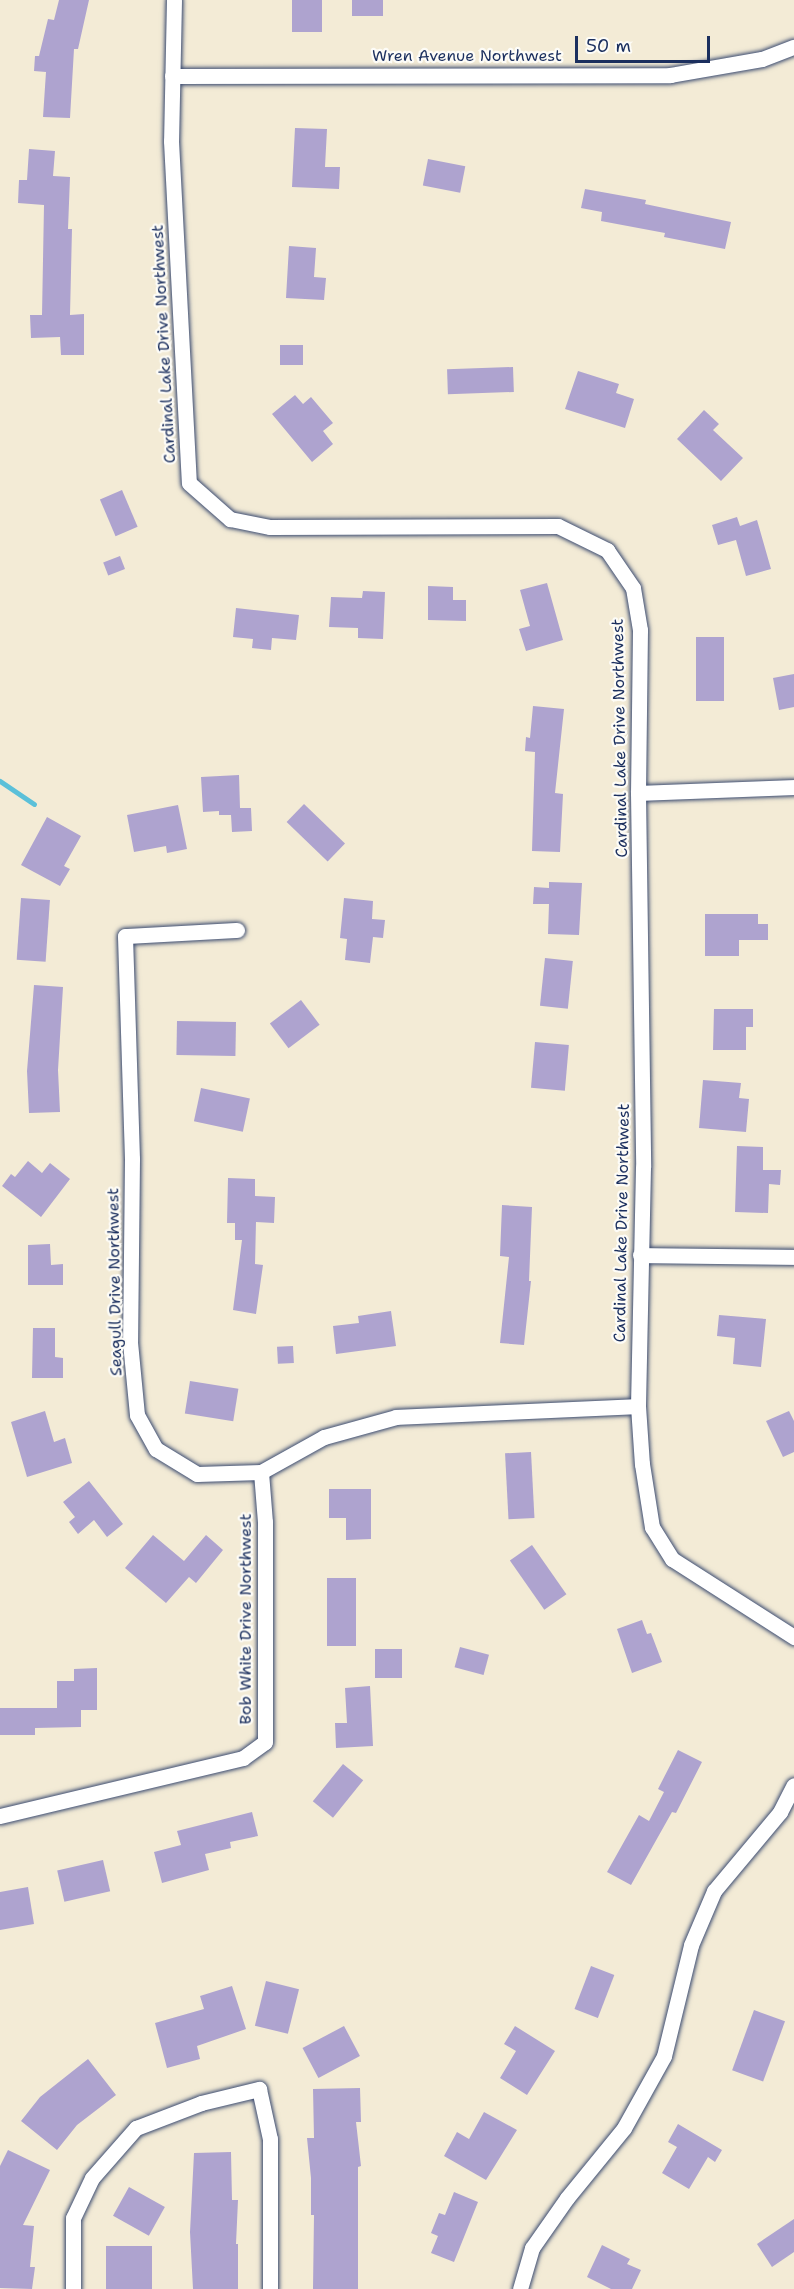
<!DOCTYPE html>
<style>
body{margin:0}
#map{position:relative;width:794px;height:2289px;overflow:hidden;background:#f3ebd6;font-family:"Shantell Sans",sans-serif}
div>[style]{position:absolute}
.stream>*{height:5px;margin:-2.5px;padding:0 2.5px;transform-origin:2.5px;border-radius:2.5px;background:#5bc0d9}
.building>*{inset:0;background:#aea3cf;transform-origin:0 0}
.roads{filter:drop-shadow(0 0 2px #3b4b70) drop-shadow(0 0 2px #3b4b70)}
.minor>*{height:15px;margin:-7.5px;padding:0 7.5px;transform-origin:7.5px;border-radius:7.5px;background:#fff}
span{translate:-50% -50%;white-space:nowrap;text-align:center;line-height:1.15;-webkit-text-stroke:4.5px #fdfcf7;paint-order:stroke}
.street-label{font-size:16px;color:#1b2f5e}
.scale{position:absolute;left:575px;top:36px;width:135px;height:27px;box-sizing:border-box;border:3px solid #1b2f5e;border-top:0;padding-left:8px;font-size:18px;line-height:21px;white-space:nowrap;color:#1b2f5e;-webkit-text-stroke:4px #fdfcf7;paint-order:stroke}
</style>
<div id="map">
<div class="stream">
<div style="left:0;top:781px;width:41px;rotate:34.1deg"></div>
</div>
<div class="building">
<div style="clip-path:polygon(59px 0,89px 0,78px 49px,74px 49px,70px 118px,43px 117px,46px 72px,34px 71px,35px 56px,39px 56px,48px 19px,54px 20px)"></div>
<div style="left:292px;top:0;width:30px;height:32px"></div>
<div style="left:352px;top:0;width:31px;height:16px"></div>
<div style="clip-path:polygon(295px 128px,327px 129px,325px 167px,340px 167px,339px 189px,292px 187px)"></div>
<div style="clip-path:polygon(29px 149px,55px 151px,53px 176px,70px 177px,68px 229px,72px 229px,70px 315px,84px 314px,84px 355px,61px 355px,60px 337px,31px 338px,30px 315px,42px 315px,44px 205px,18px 203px,19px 180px,27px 180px)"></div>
<div style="left:428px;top:159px;width:38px;height:27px;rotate:11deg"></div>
<div style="clip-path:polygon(585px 189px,646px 200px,645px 204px,731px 222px,725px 249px,664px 237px,665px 233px,601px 221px,602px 212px,581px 208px)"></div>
<div style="clip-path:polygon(289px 246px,316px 248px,314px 277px,326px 278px,324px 300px,286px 298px)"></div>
<div style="left:280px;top:345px;width:23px;height:20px"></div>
<div style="left:513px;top:367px;width:25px;height:66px;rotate:88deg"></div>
<div style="clip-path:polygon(578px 371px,619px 384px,616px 393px,634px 399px,625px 428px,565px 409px)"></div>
<div style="clip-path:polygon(295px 395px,303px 404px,311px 397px,333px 423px,323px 431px,333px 444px,312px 462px,272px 414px)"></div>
<div style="clip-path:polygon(704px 410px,719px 424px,713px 430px,743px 458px,721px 481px,677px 439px)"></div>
<div style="left:122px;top:490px;width:40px;height:24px;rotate:67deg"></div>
<div style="clip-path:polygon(737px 517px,740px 526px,757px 520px,771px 569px,746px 576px,736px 540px,718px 545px,712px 525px)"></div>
<div style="left:120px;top:556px;width:14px;height:18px;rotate:69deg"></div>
<div style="clip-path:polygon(547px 583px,563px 640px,526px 651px,519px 629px,530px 626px,520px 590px)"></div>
<div style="clip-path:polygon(428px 586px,453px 587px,453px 600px,466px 600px,466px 621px,428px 620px)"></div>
<div style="clip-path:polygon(363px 591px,385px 592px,383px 639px,358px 638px,358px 628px,329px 627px,331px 597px,362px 598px)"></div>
<div style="clip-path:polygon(236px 608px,299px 615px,296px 640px,272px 638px,271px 650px,252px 648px,253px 639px,233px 637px)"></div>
<div style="left:696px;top:637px;width:28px;height:64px"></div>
<div style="clip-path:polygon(794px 674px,794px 707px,779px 710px,773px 678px)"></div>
<div style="clip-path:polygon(533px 706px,564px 709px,555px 793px,563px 794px,560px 852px,532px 851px,535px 752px,525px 751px,526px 737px,530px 738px)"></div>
<div style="clip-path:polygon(239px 775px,240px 808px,251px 808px,252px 831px,232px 832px,231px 815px,219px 815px,219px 811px,203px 812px,201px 777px)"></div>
<div style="left:304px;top:804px;width:57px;height:25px;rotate:44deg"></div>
<div style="clip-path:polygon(178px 805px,187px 849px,167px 853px,166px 846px,134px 852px,127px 815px)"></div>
<div style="clip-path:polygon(47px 817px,81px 836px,64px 866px,70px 869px,60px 886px,21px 865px)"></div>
<div style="clip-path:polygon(549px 882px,582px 883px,579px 935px,548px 934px,549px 904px,533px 904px,534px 887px,549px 888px)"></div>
<div style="left:21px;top:898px;width:29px;height:62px;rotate:4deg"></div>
<div style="clip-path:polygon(344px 898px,373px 901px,372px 919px,385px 920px,383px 938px,373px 937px,370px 963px,345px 960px,347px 939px,340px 938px)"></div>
<div style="clip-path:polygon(705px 914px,758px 914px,758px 924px,768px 924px,768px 940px,739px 940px,739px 956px,705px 956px)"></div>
<div style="left:545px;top:958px;width:28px;height:48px;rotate:6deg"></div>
<div style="clip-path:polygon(34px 985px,63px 987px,58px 1070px,60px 1112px,29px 1113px,27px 1071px)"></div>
<div style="left:301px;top:1000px;width:31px;height:39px;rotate:53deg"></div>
<div style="clip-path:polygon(714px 1009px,753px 1009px,753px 1027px,746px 1027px,746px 1050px,713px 1050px)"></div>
<div style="left:177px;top:1021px;width:59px;height:34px;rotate:1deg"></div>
<div style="left:535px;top:1042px;width:34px;height:46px;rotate:5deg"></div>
<div style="clip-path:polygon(703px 1080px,741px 1083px,739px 1098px,749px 1099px,746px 1132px,699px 1128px)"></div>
<div style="left:201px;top:1088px;width:50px;height:34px;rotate:12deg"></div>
<div style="clip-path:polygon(737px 1146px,763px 1147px,763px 1170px,781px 1170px,780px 1185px,769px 1184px,768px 1213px,735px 1212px)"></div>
<div style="clip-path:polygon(28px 1161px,42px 1173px,50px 1163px,70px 1179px,41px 1217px,2px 1186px,11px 1174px,15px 1177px)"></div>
<div style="clip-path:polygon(228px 1178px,255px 1179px,255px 1196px,275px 1197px,274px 1223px,256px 1222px,255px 1264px,263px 1265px,256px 1314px,233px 1310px,242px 1240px,235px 1240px,235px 1223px,227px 1223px)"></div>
<div style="clip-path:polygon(502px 1205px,532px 1207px,529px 1281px,531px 1281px,524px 1345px,500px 1343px,509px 1257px,500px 1256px)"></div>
<div style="clip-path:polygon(50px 1244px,51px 1265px,63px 1264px,63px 1285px,28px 1285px,28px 1245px)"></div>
<div style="clip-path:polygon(391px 1311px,396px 1346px,336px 1354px,333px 1326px,359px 1323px,358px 1316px)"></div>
<div style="clip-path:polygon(719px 1315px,766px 1319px,761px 1367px,733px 1364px,735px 1338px,717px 1336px)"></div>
<div style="clip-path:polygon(33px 1328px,55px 1328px,55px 1357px,63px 1358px,63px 1378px,32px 1378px)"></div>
<div style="left:293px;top:1346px;width:17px;height:16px;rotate:87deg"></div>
<div style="left:190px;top:1381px;width:49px;height:33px;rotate:9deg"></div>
<div style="clip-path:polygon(45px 1411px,54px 1442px,65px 1438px,72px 1463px,27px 1477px,11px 1422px)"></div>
<div style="clip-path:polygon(789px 1411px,794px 1421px,794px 1452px,783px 1457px,766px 1421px)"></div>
<div style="left:531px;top:1452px;width:66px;height:26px;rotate:87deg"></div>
<div style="clip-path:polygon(89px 1481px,123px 1524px,107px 1537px,94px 1520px,78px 1534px,69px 1522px,75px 1517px,63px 1502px)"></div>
<div style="clip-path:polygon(329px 1489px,371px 1489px,371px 1539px,346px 1540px,346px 1518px,329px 1518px)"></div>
<div style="clip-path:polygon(153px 1535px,184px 1561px,206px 1535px,223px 1550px,196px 1583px,189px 1577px,166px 1603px,125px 1568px)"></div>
<div style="left:532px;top:1545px;width:60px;height:27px;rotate:55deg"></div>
<div style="left:356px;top:1578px;width:68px;height:29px;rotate:90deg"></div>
<div style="clip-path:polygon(642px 1620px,647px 1634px,651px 1633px,662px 1662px,632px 1673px,617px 1629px)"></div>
<div style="left:460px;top:1647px;width:30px;height:21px;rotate:15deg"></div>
<div style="left:402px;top:1649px;width:29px;height:27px;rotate:90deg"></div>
<div style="clip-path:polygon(97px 1668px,97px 1710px,81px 1710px,81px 1727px,35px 1728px,35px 1735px,0 1735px,0 1708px,57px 1708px,57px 1681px,74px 1681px,74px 1669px)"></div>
<div style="clip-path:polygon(370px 1686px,373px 1746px,336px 1748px,335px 1723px,347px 1723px,345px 1688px)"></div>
<div style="clip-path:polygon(678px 1750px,702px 1762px,676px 1813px,672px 1812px,631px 1885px,607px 1872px,639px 1815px,649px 1821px,664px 1792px,658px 1789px)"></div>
<div style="left:343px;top:1764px;width:26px;height:48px;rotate:39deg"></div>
<div style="clip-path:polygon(252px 1812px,258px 1836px,230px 1842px,231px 1848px,205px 1854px,209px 1870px,162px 1883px,154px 1852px,181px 1845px,177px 1831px)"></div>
<div style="left:103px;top:1860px;width:32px;height:47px;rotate:77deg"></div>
<div style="clip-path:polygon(28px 1887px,34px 1924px,0 1930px,0 1892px)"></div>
<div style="left:591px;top:1966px;width:25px;height:46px;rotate:21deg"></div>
<div style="left:266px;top:1981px;width:34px;height:46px;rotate:14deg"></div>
<div style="clip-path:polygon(232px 1986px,246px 2029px,197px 2046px,200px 2059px,167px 2068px,155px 2023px,204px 2009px,200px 1996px)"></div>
<div style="left:754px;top:2010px;width:33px;height:64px;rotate:20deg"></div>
<div style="left:344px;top:2026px;width:34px;height:47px;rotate:62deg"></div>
<div style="clip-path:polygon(515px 2026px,555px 2051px,527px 2095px,500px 2078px,516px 2051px,504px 2044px)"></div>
<div style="clip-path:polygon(88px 2059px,116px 2095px,77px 2125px,57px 2150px,21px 2121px,40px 2097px)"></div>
<div style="clip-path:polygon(360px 2088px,361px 2122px,356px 2122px,361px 2166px,358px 2167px,358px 2289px,313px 2289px,314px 2215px,311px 2215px,311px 2178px,307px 2138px,314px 2138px,313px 2089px)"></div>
<div style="clip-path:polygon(484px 2112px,517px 2130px,486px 2180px,444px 2156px,457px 2132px,469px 2139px)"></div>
<div style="clip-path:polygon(678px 2124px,722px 2150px,715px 2162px,708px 2157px,689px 2189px,662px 2173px,677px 2147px,668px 2142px)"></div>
<div style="clip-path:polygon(8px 2150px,50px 2170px,23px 2225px,34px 2226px,30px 2267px,35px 2267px,32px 2289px,0 2288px,0 2166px)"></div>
<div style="clip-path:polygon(231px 2152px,232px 2200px,238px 2200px,236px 2244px,238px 2244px,238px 2289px,193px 2289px,190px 2232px,194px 2153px)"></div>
<div style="left:129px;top:2187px;width:41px;height:33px;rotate:29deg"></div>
<div style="clip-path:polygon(454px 2192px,478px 2202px,454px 2262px,431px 2253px,438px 2236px,431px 2233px,439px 2213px,445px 2215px)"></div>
<div style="clip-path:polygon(794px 2219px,794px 2252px,772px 2267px,757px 2244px)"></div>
<div style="clip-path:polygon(602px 2245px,630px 2259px,627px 2264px,641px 2270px,632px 2289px,611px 2289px,587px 2277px)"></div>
<div style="left:106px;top:2246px;width:46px;height:43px"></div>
</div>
<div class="roads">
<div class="minor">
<div style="left:174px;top:0;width:141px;rotate:91.2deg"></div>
<div style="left:171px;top:141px;width:342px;rotate:87deg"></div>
<div style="left:189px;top:483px;width:55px;rotate:41.3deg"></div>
<div style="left:230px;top:519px;width:41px;rotate:11.3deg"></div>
<div style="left:270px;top:527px;width:288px;rotate:-0.2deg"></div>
<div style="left:558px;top:526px;width:55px;rotate:26.1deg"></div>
<div style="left:607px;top:550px;width:46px;rotate:55.6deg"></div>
<div style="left:633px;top:588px;width:43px;rotate:80.5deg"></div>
<div style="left:640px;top:630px;width:163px;rotate:90.7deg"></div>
<div style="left:638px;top:793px;width:374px;rotate:89.2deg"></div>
<div style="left:643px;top:1167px;width:239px;rotate:91.2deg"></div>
<div style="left:638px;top:1406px;width:58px;rotate:86.1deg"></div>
<div style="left:642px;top:1464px;width:64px;rotate:81deg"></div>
<div style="left:652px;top:1527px;width:38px;rotate:58deg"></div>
<div style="left:672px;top:1559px;width:145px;rotate:32.6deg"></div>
<div style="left:172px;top:76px;width:498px;rotate:-0.1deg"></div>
<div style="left:670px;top:75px;width:93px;rotate:-9.9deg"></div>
<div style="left:762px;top:59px;width:34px;rotate:-21deg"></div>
<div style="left:638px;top:793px;width:156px;rotate:-2.2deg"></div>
<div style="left:237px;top:930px;width:112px;rotate:176.9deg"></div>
<div style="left:125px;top:936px;width:223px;rotate:88.2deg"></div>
<div style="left:132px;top:1159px;width:183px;rotate:90.6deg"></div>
<div style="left:130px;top:1342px;width:73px;rotate:84.5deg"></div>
<div style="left:137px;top:1415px;width:39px;rotate:61deg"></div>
<div style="left:156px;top:1449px;width:48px;rotate:31.4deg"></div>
<div style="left:197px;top:1474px;width:64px;rotate:-1.8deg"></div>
<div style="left:261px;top:1472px;width:72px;rotate:-29.1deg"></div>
<div style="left:324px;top:1437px;width:75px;rotate:-15.5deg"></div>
<div style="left:396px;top:1417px;width:242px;rotate:-2.6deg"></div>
<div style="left:640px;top:1255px;width:154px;rotate:0.7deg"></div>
<div style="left:0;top:1816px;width:250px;rotate:-13.4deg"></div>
<div style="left:243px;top:1758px;width:27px;rotate:-36deg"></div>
<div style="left:265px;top:1742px;width:220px;rotate:-90deg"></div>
<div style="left:265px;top:1522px;width:50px;rotate:-94.6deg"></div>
<div style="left:73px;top:2289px;width:71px;rotate:-90deg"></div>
<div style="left:73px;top:2218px;width:44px;rotate:-64.6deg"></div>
<div style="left:92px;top:2178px;width:67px;rotate:-48.7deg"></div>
<div style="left:136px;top:2128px;width:70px;rotate:-21deg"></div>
<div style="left:201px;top:2103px;width:60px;rotate:-13.6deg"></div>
<div style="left:259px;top:2089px;width:51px;rotate:77.6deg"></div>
<div style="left:270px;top:2139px;width:150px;rotate:90deg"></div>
<div style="left:520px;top:2289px;width:43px;rotate:-73.7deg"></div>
<div style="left:532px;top:2248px;width:61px;rotate:-55deg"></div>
<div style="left:567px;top:2198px;width:90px;rotate:-50.8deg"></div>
<div style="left:624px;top:2128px;width:82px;rotate:-60.9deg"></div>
<div style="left:664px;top:2056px;width:114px;rotate:-76.3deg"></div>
<div style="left:691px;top:1945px;width:59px;rotate:-66.9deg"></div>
<div style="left:714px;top:1891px;width:103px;rotate:-50.1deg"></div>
<div style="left:780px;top:1812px;width:30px;rotate:-63deg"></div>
</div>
</div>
<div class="street-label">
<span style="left:467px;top:56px">Wren Avenue Northwest</span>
<span style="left:164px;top:344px;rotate:-93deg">Cardinal Lake Drive Northwest</span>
<span style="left:620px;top:738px;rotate:-91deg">Cardinal Lake Drive Northwest</span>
<span style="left:622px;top:1223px;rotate:-89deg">Cardinal Lake Drive Northwest</span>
<span style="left:115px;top:1282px;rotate:-91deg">Seagull Drive Northwest</span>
<span style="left:246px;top:1619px;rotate:-90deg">Bob White Drive Northwest</span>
</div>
<div class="scale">50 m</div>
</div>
